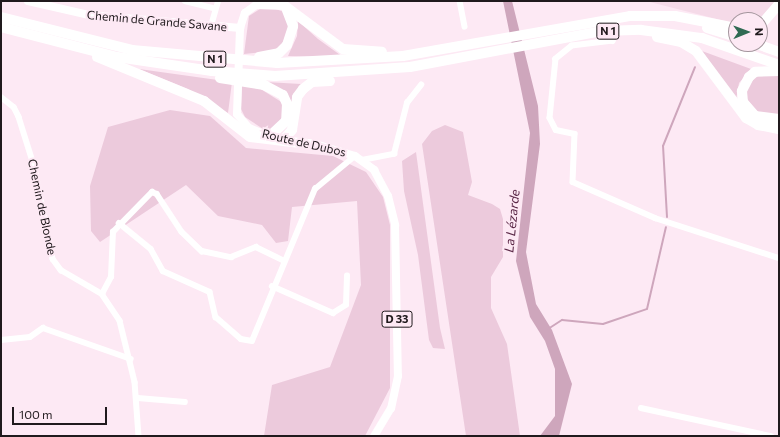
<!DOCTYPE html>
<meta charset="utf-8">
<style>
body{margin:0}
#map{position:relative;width:780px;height:437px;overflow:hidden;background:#fde9f4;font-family:Commissioner,sans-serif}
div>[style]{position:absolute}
.built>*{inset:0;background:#f5dae8}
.green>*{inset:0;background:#eccadc}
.water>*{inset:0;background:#cea6bc}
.stream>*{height:2px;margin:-1px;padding:0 1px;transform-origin:1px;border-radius:1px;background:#cea6bc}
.street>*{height:5.5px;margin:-2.75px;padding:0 2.75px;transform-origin:2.75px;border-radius:2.75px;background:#fff}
.secondary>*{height:8px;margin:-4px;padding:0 4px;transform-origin:4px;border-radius:4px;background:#fff}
.primary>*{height:8px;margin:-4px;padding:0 4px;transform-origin:4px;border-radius:4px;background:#fff}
.highway>*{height:10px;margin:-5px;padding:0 5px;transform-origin:5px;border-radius:5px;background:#fff}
span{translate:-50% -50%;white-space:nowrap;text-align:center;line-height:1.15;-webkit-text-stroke:4px #fde9f4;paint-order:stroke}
.shield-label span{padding:1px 3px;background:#fde9f4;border:1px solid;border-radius:3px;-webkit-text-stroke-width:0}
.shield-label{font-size:11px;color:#201a1d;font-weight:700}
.street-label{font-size:12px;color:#201a1d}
.water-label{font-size:13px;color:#5c2948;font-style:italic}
.frame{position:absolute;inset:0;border:2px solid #201a1d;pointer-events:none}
.north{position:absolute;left:728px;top:12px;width:40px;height:40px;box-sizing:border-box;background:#fde9f4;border:1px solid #a5969e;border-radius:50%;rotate:89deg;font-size:11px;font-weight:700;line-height:16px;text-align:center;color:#201a1d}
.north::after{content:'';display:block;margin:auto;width:14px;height:18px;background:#306a53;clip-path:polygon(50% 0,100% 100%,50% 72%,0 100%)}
.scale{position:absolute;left:12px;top:407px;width:95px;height:18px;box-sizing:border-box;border:2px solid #201a1d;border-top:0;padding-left:5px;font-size:12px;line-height:14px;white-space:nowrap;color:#201a1d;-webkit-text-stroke:3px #fde9f4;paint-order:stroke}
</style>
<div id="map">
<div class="built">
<div style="clip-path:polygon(646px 1px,779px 1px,760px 20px,736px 20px,736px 24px)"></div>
</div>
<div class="green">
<div style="clip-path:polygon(273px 8px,284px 12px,289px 27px,280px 50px,244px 54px,249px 16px,260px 9px)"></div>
<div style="clip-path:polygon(298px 21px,318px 39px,343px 57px,288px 56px,297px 36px)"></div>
<div style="clip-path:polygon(702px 51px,751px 69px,739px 83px,736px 100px)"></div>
<div style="clip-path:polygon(139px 69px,232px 82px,228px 113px,188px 89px)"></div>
<div style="clip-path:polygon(757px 74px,779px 74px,779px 116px,757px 112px,746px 98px,747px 88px)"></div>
<div style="clip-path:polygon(266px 82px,301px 84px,291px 103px)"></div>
<div style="clip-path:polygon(242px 85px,259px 88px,283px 103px,285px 113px,274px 130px,263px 129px,245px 117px,241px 109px)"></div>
<div style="clip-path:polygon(170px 110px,210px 116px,246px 148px,333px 156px,366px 172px,383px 197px,390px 225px,390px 388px,365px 436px,264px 436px,272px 385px,330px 367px,361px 285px,357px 201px,292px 207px,288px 241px,276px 243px,262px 225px,218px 216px,186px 185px,100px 242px,91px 231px,90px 186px,108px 127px)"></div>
<div style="clip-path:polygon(445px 125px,463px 132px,472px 182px,468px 195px,492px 204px,500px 209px,503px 219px,503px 257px,491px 277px,491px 308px,507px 344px,520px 436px,466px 436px,422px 144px,432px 131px)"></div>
<div style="clip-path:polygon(416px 152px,440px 328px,445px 349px,433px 348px,429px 340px,418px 255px,404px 191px,402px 161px)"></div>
</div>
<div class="water">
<div style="clip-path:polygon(503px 1px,512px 1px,538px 106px,540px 144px,526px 252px,536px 304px,552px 330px,572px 384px,559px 436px,540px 436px,555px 416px,555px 369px,545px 341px,530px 317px,516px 261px,530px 133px)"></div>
</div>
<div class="stream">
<div style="left:667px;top:217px;width:71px;rotate:-93.2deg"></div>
<div style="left:663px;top:146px;width:85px;rotate:-67.9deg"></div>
<div style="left:548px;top:329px;width:17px;rotate:-33deg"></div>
<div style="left:562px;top:320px;width:41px;rotate:5.6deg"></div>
<div style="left:603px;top:324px;width:46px;rotate:-18.8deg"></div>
<div style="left:647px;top:309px;width:84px;rotate:-77deg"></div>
</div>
<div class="street">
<div style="left:185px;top:1px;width:29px;rotate:14deg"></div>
<div style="left:460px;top:1px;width:26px;rotate:79deg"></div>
<div style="left:211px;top:26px;width:26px;rotate:-74deg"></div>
<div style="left:617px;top:32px;width:10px;rotate:114deg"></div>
<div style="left:613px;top:41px;width:41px;rotate:173deg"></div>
<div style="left:572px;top:46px;width:21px;rotate:141deg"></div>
<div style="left:556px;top:59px;width:59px;rotate:95.8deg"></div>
<div style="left:550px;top:118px;width:13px;rotate:63deg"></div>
<div style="left:556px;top:130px;width:19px;rotate:12deg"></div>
<div style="left:575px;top:134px;width:48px;rotate:92.4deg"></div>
<div style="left:573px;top:182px;width:90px;rotate:23.7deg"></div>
<div style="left:655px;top:218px;width:130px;rotate:17.9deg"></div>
<div style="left:1px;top:97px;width:16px;rotate:38deg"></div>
<div style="left:14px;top:107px;width:11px;rotate:63deg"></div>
<div style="left:19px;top:117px;width:53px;rotate:72.6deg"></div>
<div style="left:35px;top:168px;width:93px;rotate:78.8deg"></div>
<div style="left:53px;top:259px;width:14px;rotate:54deg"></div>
<div style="left:61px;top:270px;width:48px;rotate:30.3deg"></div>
<div style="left:102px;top:294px;width:32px;rotate:56deg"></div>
<div style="left:120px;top:321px;width:63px;rotate:76.2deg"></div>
<div style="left:135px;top:382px;width:54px;rotate:85.8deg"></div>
<div style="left:362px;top:160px;width:33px;rotate:-11deg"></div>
<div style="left:394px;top:154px;width:53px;rotate:-75.7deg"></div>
<div style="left:407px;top:103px;width:23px;rotate:-52deg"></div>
<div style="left:119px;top:223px;width:41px;rotate:39.1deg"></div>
<div style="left:151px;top:249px;width:25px;rotate:61deg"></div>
<div style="left:163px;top:271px;width:51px;rotate:24.1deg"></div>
<div style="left:210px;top:292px;width:26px;rotate:77deg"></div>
<div style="left:216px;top:317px;width:33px;rotate:41deg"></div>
<div style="left:241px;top:339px;width:11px;rotate:10deg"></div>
<div style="left:252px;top:341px;width:165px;rotate:-67.5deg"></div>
<div style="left:315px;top:189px;width:52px;rotate:-39.5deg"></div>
<div style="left:272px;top:286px;width:67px;rotate:23.9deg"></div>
<div style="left:333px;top:313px;width:15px;rotate:-32deg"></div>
<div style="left:346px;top:305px;width:29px;rotate:-88deg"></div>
<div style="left:102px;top:294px;width:19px;rotate:-62deg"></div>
<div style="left:111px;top:277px;width:45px;rotate:-87.5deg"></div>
<div style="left:113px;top:232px;width:56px;rotate:-45.7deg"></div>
<div style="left:152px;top:192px;width:5px;rotate:22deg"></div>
<div style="left:157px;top:194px;width:45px;rotate:56.7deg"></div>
<div style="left:182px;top:232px;width:28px;rotate:44deg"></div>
<div style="left:202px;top:251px;width:30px;rotate:12deg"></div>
<div style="left:231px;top:257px;width:27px;rotate:-22deg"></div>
<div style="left:256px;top:247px;width:30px;rotate:26deg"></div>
<div style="left:1px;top:340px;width:29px;rotate:-6deg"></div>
<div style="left:30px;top:337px;width:16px;rotate:-35deg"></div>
<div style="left:43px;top:328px;width:93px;rotate:19.4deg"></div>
<div style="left:138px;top:398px;width:47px;rotate:4.9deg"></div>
<div style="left:641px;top:408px;width:133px;rotate:12.2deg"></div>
</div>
<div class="secondary">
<div style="left:28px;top:1px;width:63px;rotate:12.9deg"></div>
<div style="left:89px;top:15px;width:152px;rotate:4.9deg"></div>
</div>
<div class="primary">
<div style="left:269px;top:136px;width:22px;rotate:-158deg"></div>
<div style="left:249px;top:128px;width:18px;rotate:-131deg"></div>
<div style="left:237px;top:114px;width:86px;rotate:-88deg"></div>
<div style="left:240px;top:28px;width:16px;rotate:-72deg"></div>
<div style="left:245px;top:13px;width:14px;rotate:-36deg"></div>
<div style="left:256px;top:5px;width:29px;rotate:2deg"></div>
<div style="left:312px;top:143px;width:45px;rotate:16.8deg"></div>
<div style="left:355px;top:156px;width:24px;rotate:36deg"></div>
<div style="left:374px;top:170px;width:30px;rotate:62deg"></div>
<div style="left:388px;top:196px;width:30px;rotate:76deg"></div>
<div style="left:395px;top:225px;width:151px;rotate:88.9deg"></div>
<div style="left:398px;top:376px;width:33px;rotate:102deg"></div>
<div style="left:391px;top:408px;width:33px;rotate:121deg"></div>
</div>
<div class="highway">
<div style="left:285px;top:6px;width:72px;rotate:36.6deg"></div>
<div style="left:343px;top:49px;width:39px;rotate:4deg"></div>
<div style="left:1px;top:17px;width:135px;rotate:14.1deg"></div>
<div style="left:132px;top:50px;width:146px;rotate:5.1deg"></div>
<div style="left:277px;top:63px;width:126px;rotate:-3.2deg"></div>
<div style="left:403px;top:56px;width:230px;rotate:-10deg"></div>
<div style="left:630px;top:16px;width:45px"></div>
<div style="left:675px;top:16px;width:62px;rotate:11.1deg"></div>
<div style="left:760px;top:26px;width:29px;rotate:-49deg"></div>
<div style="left:1px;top:27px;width:120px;rotate:14.5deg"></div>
<div style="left:117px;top:57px;width:96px;rotate:8.4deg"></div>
<div style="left:212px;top:71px;width:63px;rotate:4.5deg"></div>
<div style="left:275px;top:76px;width:135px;rotate:-3.8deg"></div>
<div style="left:410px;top:67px;width:196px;rotate:-10.6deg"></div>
<div style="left:603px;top:31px;width:38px;rotate:-2deg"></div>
<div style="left:641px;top:30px;width:62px;rotate:7.5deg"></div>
<div style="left:702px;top:38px;width:82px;rotate:19.3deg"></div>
<div style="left:707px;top:28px;width:30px;rotate:17deg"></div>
<div style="left:657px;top:37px;width:25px;rotate:12deg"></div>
<div style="left:681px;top:42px;width:17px;rotate:31deg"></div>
<div style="left:696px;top:51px;width:84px;rotate:53.3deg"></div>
<div style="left:746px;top:118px;width:14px;rotate:30deg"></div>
<div style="left:758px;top:125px;width:21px;rotate:11deg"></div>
<div style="left:757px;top:44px;width:23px;rotate:20deg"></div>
<div style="left:97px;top:57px;width:116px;rotate:22.4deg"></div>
<div style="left:204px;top:101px;width:58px;rotate:38deg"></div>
<div style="left:250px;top:137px;width:67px;rotate:6.8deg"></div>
<div style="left:259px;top:57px;width:20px;rotate:-11deg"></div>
<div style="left:279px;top:53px;width:11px;rotate:-45deg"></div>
<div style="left:287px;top:45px;width:20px;rotate:-72deg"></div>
<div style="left:293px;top:26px;width:17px;rotate:-111deg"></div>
<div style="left:779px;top:71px;width:24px;rotate:178deg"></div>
<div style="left:755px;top:72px;width:8px;rotate:140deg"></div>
<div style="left:749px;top:77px;width:16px;rotate:117deg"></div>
<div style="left:742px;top:91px;width:11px;rotate:85deg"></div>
<div style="left:743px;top:102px;width:18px;rotate:49deg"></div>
<div style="left:755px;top:116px;width:24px;rotate:7deg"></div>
<div style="left:220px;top:78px;width:45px;rotate:9deg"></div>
<div style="left:264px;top:85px;width:21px;rotate:28deg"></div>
<div style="left:283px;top:95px;width:10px;rotate:66deg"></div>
<div style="left:287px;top:104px;width:17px;rotate:93deg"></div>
<div style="left:286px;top:121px;width:22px;rotate:137deg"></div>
<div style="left:285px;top:138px;width:11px;rotate:-49deg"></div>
<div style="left:292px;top:130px;width:33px;rotate:-81deg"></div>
<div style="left:297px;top:97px;width:10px;rotate:-53deg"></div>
<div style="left:303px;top:89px;width:11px;rotate:-38deg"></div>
<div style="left:312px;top:82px;width:18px;rotate:-3deg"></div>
</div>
<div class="shield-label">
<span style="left:608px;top:31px">N 1</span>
<span style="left:215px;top:59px">N 1</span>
<span style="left:397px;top:319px">D 33</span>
</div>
<div class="street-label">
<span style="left:157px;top:21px;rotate:5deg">Chemin de Grande Savane</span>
<span style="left:304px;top:143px;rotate:13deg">Route de Dubos</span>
<span style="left:42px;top:207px;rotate:78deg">Chemin de Blonde</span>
</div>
<div class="water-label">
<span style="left:512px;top:221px;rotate:-84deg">La Lézarde</span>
</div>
<div class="frame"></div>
<div class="north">N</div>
<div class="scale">100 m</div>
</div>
